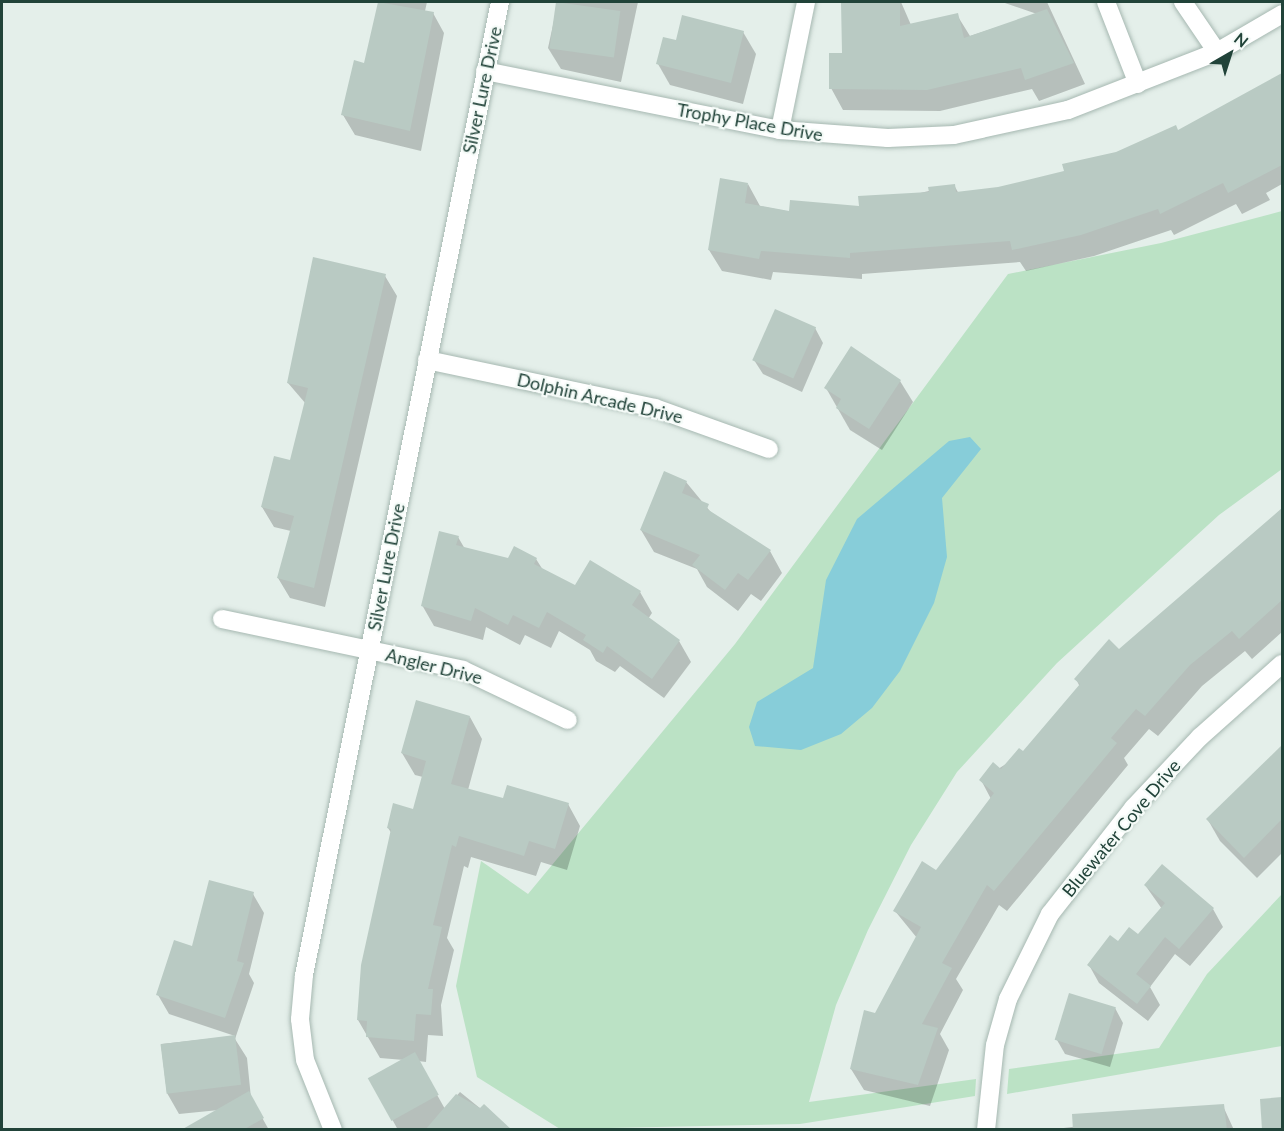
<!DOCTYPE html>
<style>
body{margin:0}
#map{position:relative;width:1284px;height:1131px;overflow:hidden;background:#e4efea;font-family:Lato,sans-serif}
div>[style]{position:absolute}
.green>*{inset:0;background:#bbe2c5}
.water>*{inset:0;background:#87cdd9}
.shadow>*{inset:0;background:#0003}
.building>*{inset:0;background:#b9cac3;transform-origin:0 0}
.roads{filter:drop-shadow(0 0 2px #a6b8b1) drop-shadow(0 0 2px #a6b8b1)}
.street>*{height:18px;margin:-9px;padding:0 9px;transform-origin:9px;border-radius:9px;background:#fff}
span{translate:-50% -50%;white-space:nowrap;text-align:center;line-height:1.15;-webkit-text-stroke:4.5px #f5fbf8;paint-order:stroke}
.street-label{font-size:18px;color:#214339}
.frame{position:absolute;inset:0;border:3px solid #214339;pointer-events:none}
.north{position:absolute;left:1200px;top:24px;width:60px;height:60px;-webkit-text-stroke:4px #f5fbf8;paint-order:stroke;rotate:39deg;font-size:16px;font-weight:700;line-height:24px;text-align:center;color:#214339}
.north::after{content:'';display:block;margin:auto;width:21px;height:27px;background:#214339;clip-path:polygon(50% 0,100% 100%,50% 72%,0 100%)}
</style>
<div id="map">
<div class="green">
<div style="clip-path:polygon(1282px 211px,1282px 469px,1219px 515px,1057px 663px,957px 772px,911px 845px,868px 930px,836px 1005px,809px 1102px,976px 1079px,975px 1096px,800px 1124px,560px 1129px,477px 1077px,456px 986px,481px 861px,528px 894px,735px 644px,1008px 274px,1161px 243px)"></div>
<div style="clip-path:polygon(1282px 894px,1282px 1046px,1007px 1094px,1009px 1069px,1159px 1048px,1207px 974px)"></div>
</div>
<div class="water">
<div style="clip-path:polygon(970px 437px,981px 449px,942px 498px,947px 557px,934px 603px,900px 671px,872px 708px,841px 734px,801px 750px,755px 746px,749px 727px,757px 702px,813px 668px,826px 580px,857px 519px,949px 441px)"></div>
</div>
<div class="shadow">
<div style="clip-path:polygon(379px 2px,427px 2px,425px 11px,433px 13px,444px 33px,421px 151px,355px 135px,343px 115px,365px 65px)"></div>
<div style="clip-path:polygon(558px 2px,638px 2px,621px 82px,561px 69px,548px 48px)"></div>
<div style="clip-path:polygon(843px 2px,901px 2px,911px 25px,957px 15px,970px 36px,1037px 14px,1002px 2px,1047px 2px,1085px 84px,1039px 101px,1032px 89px,940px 111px,843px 110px,831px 88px,844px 55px)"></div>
<div style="clip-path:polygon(743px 32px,756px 54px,743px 104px,670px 85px,658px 64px,677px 42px)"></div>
<div style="clip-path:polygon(1282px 76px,1282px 184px,1266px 193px,1270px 200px,1242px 214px,1236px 204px,1174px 235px,1171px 230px,1094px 256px,1026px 271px,1020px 262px,862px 274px,862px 279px,773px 272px,771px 280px,722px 271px,709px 250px,748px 184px,760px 206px,791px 212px,861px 207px,954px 185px,959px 194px,998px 189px,1066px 172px,1178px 131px)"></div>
<div style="clip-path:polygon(385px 276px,397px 296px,325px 607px,290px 598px,278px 578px,291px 531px,274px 527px,262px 507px,291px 462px,306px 404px,288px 383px)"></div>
<div style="clip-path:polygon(815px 328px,823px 343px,802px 392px,763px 374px,754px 360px)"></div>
<div style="clip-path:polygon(900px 381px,913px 402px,882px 450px,850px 430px,826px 388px)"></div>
<div style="clip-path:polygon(686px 482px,714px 516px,770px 551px,782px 573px,761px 601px,751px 594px,738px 611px,707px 587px,697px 569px,654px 552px,641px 530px)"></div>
<div style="clip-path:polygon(1282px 509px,1282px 632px,1252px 659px,1245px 651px,1202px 686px,1158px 736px,1149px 729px,1124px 758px,1128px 765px,1007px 911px,999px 905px,956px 979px,963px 990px,940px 1034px,949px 1050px,930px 1106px,864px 1090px,851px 1069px,917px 938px,895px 911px,936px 872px,991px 799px,981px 780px,1023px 753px,1080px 687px,1076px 679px,1119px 651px)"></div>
<div style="clip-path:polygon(458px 537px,465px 549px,509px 560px,536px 559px,543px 570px,576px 587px,640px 592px,652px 613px,648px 619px,679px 641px,691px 662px,664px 698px,620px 666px,615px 672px,596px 661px,590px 650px,559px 631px,551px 648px,525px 635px,520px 645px,486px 627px,483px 640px,434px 626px,422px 605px)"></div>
<div style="clip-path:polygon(470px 717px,482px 739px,468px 790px,504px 800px,568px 804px,580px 826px,567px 870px,541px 862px,536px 876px,471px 857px,468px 868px,464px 866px,447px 938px,454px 950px,441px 1005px,443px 1036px,428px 1035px,426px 1062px,418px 1061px,445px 1109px,460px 1092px,507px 1130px,398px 1130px,370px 1079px,404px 1060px,380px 1058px,358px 1020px,392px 834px,388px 828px,414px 810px,423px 777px,415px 775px,402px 753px)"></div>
<div style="clip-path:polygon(1282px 747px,1282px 853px,1257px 878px,1220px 841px,1208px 820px)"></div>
<div style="clip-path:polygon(1145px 885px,1213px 909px,1223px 927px,1190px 966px,1175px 954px,1150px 987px,1160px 1005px,1148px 1021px,1099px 983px,1089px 965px,1118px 943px,1138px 936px,1162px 909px)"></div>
<div style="clip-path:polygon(253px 894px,264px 913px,249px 974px,254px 983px,235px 1039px,247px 1058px,251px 1098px,269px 1130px,196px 1130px,219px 1110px,179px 1114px,167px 1093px,161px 1044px,235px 1036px,169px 1014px,158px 995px,193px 948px)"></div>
<div style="clip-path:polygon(1115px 1008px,1123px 1023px,1110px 1067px,1065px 1054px,1057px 1040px)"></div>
<div style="clip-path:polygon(1223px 1106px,1234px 1130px,1048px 1130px,1103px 1123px)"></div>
</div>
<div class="building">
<div style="clip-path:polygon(378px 2px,434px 12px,410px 131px,341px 115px,354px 60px,364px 63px)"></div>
<div style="left:556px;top:2px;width:65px;height:47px;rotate:8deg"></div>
<div style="clip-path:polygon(841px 2px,900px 2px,900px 26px,958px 13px,964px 38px,1047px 9px,1074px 63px,1025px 80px,1021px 68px,927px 90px,829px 89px,829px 53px,842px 53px)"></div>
<div style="clip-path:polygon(682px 15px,744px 31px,731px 83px,656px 64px,663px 37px,676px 40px)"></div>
<div style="clip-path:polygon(1282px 73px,1282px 165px,1228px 193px,1223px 183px,1160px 214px,1158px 209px,1081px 235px,1012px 250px,1010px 241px,850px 253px,850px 258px,761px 251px,759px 259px,708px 250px,720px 178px,748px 183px,745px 203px,789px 211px,790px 200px,859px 206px,858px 196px,929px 192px,928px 187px,955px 184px,956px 192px,998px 187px,1064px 171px,1062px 164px,1116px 152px,1176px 125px,1178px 130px)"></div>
<div style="clip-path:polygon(313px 257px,386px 274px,314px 588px,277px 578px,294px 516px,261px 507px,274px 456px,290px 460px,308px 388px,287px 383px)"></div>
<div style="left:775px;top:309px;width:45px;height:56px;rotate:24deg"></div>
<div style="clip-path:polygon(851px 346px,901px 380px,869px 429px,836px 408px,841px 399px,824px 388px)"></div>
<div style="clip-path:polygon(664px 471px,687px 481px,682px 493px,709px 504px,707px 509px,771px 550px,748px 580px,738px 573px,725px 590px,692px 565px,700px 555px,640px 530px)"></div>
<div style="clip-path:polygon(1282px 508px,1282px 600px,1239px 639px,1232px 631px,1190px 665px,1145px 716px,1136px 709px,1111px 738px,1117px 743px,994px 891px,987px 885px,942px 963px,952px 968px,922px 1024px,938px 1028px,918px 1085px,850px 1069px,864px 1010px,875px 1013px,921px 927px,893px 911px,922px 861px,936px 870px,994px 793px,979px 780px,993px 762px,1001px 769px,1019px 748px,1023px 751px,1080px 684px,1074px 679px,1109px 639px,1119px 649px)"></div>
<div style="clip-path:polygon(439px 531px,459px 536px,456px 545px,508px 558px,514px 546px,537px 558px,534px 564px,575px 585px,590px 560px,641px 591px,632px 605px,680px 640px,652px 679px,607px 646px,603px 653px,583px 640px,586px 635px,547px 612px,539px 628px,513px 615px,508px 625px,475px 608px,471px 621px,421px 606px)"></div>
<div style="clip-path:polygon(416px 700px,470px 716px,451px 784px,503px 798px,507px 785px,569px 803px,555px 849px,529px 841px,524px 856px,459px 836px,456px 847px,452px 845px,433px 925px,442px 927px,428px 989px,433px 989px,431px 1015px,416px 1014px,414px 1041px,366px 1037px,367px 1021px,357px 1020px,361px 965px,391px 829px,387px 828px,393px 803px,413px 809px,426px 761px,401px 753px)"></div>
<div style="clip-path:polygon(1282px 745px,1282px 819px,1244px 858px,1206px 819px)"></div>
<div style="clip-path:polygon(1162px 864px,1214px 908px,1179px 949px,1165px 937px,1136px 974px,1151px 986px,1137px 1004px,1087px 965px,1110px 935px,1118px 941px,1129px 927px,1138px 934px,1165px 903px,1144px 885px)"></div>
<div style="clip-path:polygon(209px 880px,254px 892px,237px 961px,244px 963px,225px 1018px,156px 995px,174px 940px,192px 946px)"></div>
<div style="left:1069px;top:993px;width:49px;height:49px;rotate:17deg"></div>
<div style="left:235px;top:1035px;width:50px;height:75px;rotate:83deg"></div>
<div style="left:415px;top:1052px;width:49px;height:54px;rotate:61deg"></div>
<div style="clip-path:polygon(249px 1091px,264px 1118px,243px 1130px,181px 1130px)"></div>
<div style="clip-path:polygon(456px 1094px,480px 1108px,484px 1104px,512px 1130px,425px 1130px)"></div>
<div style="clip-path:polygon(1282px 1097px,1282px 1130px,1262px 1130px,1260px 1099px)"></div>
<div style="clip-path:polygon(1224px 1104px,1227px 1130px,1073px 1130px,1072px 1114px)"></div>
</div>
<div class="roads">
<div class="street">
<div style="left:1106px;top:2px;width:88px;rotate:68.7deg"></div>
<div style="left:1183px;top:2px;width:60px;rotate:55.8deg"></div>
<div style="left:485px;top:71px;width:301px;rotate:11.3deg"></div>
<div style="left:780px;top:130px;width:108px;rotate:4.2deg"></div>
<div style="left:888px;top:138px;width:66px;rotate:-2.6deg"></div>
<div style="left:954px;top:135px;width:117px;rotate:-12.4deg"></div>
<div style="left:1068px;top:110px;width:160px;rotate:-21.3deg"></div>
<div style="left:1217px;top:52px;width:75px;rotate:-30.3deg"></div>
<div style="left:780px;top:130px;width:131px;rotate:-78.5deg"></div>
<div style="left:427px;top:360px;width:233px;rotate:11.9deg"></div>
<div style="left:655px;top:408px;width:121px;rotate:19.8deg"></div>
<div style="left:222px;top:619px;width:246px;rotate:11.9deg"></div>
<div style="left:463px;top:670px;width:116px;rotate:25.5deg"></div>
<div style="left:333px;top:1130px;width:75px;rotate:-111.8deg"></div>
<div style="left:305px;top:1060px;width:41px;rotate:-97deg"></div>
<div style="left:300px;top:1019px;width:44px;rotate:-84.8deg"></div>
<div style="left:304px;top:975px;width:993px;rotate:-78.61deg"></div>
<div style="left:986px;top:1130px;width:85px;rotate:-84deg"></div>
<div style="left:995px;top:1045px;width:48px;rotate:-74.2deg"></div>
<div style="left:1008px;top:999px;width:95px;rotate:-63.7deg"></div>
<div style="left:1050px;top:914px;width:135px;rotate:-51.9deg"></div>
<div style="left:1133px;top:808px;width:98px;rotate:-46.7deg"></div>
<div style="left:1200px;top:737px;width:110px;rotate:-41.7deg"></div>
</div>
</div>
<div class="street-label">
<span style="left:482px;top:90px;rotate:-78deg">Silver Lure Drive</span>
<span style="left:750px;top:122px;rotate:10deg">Trophy Place Drive</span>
<span style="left:600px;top:398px;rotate:13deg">Dolphin Arcade Drive</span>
<span style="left:386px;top:567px;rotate:-79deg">Silver Lure Drive</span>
<span style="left:434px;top:666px;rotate:14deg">Angler Drive</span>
<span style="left:1121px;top:828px;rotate:-50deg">Bluewater Cove Drive</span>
</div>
<div class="frame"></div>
<div class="north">N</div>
</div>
